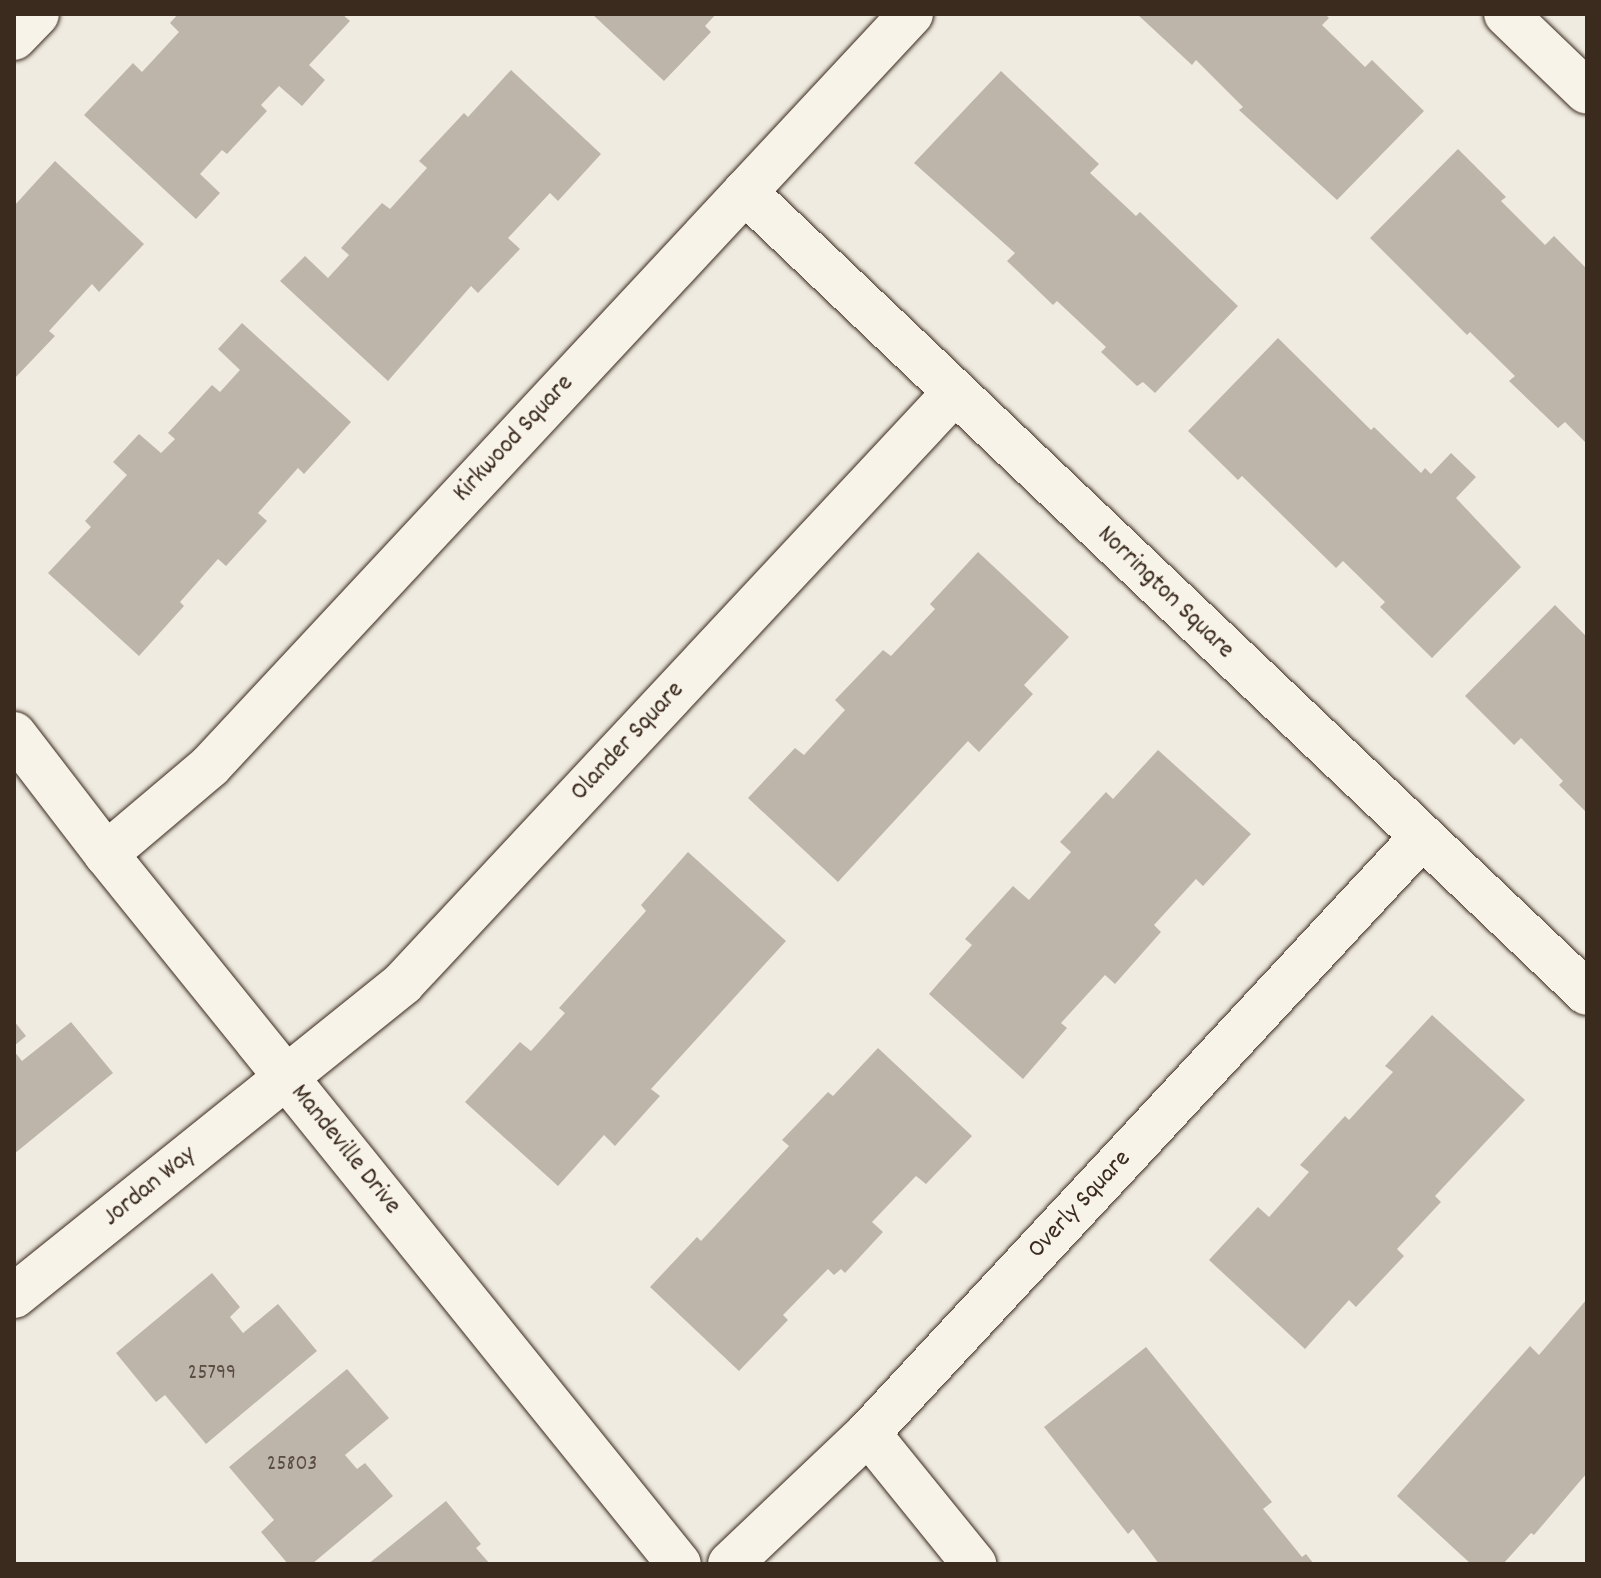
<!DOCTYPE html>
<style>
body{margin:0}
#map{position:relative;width:1601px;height:1578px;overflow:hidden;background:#efebe0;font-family:Dekko,sans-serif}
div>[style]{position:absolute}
.building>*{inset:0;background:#bdb5aa}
.roads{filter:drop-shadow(0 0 2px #3b2a1e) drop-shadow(0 0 2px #3b2a1e)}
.minor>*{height:44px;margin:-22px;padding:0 22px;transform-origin:22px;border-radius:22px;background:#f7f3e8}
span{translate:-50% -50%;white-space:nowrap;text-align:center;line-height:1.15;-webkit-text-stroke:8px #f7f3e8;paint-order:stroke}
.number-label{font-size:22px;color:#5c4d41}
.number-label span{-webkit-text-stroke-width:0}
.street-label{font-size:26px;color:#3b2a1e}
.frame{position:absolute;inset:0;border:16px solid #3b2a1e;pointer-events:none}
</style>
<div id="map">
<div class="building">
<div style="clip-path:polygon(178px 14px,342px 14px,350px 21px,309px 65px,325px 80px,302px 106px,279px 86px,261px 105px,267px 111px,227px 154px,222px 150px,200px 174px,220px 193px,196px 219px,84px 115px,133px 63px,142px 72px,179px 32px,170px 23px)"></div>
<div style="clip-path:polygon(592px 14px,716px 14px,705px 26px,711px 32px,664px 81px)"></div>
<div style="clip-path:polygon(1137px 14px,1325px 14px,1329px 18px,1322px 25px,1365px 67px,1372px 60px,1424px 111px,1337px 200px,1239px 110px,1243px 107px,1196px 60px,1192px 65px)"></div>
<div style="clip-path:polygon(511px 70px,601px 154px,558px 201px,550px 193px,508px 238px,520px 249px,478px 293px,471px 286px,388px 381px,280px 281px,305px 256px,328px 278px,349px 255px,341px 248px,382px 203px,390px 209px,427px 168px,419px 161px,464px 113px,468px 117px)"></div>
<div style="clip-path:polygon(1001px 71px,1099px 164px,1090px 173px,1136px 216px,1140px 212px,1238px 306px,1155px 393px,1143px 382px,1137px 386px,1101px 352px,1106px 347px,1057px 301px,1053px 305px,1007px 261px,1015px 253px,914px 163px)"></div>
<div style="clip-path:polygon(1458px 149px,1506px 197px,1501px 201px,1545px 245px,1554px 236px,1587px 269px,1587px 444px,1565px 422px,1558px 428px,1509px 381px,1515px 376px,1470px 332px,1467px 335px,1370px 238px)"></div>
<div style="clip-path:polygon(55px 161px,144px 244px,99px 292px,92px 284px,49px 331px,55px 336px,14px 379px,14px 206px)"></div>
<div style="clip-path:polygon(242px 323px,351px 422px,304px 474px,298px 468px,258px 513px,267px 521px,226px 566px,218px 559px,180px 602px,184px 606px,139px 656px,48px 573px,91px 527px,85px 521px,127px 475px,113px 462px,139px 434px,161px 453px,175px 439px,168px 433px,212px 385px,220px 392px,240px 370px,218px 349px)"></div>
<div style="clip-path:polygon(1278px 338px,1371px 430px,1374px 427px,1421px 473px,1425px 468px,1431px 474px,1451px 453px,1476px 477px,1456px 498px,1521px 567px,1432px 658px,1380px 607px,1385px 602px,1343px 561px,1336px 568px,1242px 476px,1238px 480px,1188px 431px)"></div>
<div style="clip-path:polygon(978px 552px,1069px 637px,1024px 685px,1033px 694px,979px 752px,968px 741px,838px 882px,748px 798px,795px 748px,804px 755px,845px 710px,835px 700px,883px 650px,891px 656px,935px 609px,930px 604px)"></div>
<div style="clip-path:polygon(1555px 605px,1587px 637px,1587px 813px,1559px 785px,1563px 781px,1521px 738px,1514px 745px,1465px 696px)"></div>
<div style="clip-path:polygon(1158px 750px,1251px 834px,1203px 886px,1196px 879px,1154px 925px,1161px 932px,1115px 984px,1105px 975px,1061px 1023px,1067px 1028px,1023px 1079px,929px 994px,972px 945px,965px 939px,1013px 886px,1029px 900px,1071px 852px,1060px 842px,1106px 792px,1113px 799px)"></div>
<div style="clip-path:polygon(688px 852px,786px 941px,651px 1089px,660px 1096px,615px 1146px,604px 1135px,558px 1186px,465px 1102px,520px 1042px,531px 1051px,565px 1013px,559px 1008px,646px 911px,641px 905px)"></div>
<div style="clip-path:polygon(1432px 1015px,1525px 1100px,1435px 1196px,1441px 1202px,1397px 1249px,1404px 1256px,1356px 1307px,1349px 1300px,1305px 1349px,1209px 1260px,1258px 1207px,1269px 1217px,1309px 1172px,1300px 1165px,1345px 1116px,1349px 1120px,1393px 1072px,1385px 1066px)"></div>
<div style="clip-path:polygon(14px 1021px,26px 1036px,14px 1046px)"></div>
<div style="clip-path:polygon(71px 1022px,113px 1073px,14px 1154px,14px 1051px,22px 1061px)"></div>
<div style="clip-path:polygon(878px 1048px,972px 1136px,926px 1184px,916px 1176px,872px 1222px,883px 1232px,845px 1273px,841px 1269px,834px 1275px,828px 1269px,783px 1315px,788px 1320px,739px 1371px,650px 1287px,697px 1237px,701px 1241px,789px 1146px,782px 1140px,828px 1092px,833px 1096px)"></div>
<div style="clip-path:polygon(212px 1273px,240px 1307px,230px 1317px,243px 1333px,278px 1304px,317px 1351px,206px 1444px,165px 1395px,156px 1402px,116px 1353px)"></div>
<div style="clip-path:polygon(1587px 1299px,1587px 1473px,1534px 1535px,1531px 1533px,1503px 1564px,1471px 1564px,1397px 1496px,1530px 1346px,1539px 1355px)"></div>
<div style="clip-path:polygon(1146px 1347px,1272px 1502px,1263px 1509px,1302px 1557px,1306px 1554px,1314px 1564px,1159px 1564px,1133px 1529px,1128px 1534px,1044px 1427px)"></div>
<div style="clip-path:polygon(347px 1369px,389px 1418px,345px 1455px,357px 1469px,365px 1463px,393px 1496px,312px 1564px,288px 1564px,261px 1532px,274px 1520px,229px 1467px)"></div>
<div style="clip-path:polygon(446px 1501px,481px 1544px,476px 1548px,490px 1564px,368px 1564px)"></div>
</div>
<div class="roads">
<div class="minor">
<div style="left:1506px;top:14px;width:112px;rotate:43.9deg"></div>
<div style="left:14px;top:38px;width:33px;rotate:-46deg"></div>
<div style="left:745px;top:192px;width:1162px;rotate:43.57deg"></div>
<div style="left:14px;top:734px;width:151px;rotate:52.5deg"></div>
<div style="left:106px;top:854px;width:912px;rotate:51.1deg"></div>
<div style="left:106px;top:854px;width:136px;rotate:-40.2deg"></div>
<div style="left:210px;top:766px;width:1028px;rotate:-47.01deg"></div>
<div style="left:14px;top:1296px;width:499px;rotate:-38.8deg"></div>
<div style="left:403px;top:983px;width:809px;rotate:-46.95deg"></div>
<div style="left:868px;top:1433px;width:169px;rotate:51deg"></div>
<div style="left:730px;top:1564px;width:190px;rotate:-43.5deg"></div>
<div style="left:868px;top:1433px;width:812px;rotate:-47.1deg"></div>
</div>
</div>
<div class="number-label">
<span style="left:212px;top:1374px">25799</span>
<span style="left:292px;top:1465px">25803</span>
</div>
<div class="street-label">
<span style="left:514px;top:439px;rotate:-47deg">Kirkwood Square</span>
<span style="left:1165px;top:593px;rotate:44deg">Norrington Square</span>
<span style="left:628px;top:742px;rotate:-47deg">Olander Square</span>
<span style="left:345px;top:1150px;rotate:51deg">Mandeville Drive</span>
<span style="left:150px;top:1187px;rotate:-39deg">Jordan Way</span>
<span style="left:1080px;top:1205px;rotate:-47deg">Overly Square</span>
</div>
<div class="frame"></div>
</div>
